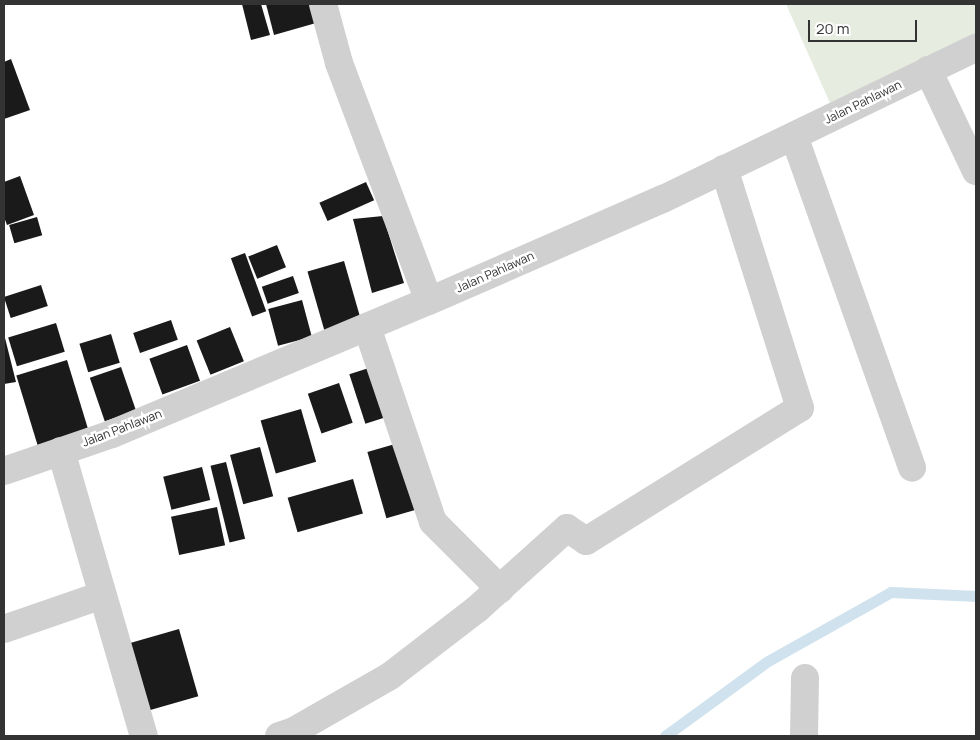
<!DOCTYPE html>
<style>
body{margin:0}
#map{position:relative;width:980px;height:740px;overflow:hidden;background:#fff;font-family:Manrope,sans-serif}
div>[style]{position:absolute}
.green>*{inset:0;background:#e6ecdf}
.stream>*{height:11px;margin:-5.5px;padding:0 5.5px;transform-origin:5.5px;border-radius:5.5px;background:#cfe2ee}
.building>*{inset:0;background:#1a1a1a;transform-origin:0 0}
.minor>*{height:28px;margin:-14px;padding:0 14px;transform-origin:14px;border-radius:14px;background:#d0d0d0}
span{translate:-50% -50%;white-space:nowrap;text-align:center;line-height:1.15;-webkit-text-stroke:5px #fff;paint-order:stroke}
.street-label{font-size:12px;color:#333}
.frame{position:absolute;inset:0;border:5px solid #333;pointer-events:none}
.scale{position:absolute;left:808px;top:20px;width:109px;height:22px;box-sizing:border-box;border:2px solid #333;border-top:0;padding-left:6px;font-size:15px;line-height:18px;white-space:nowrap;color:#333;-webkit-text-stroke:4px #fff;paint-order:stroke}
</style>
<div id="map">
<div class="green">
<div style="clip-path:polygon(786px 4px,976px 4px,976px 34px,830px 103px)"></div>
</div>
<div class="stream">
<div style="left:665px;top:736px;width:127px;rotate:-36.1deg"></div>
<div style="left:768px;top:661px;width:141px;rotate:-29.3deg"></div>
<div style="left:891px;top:592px;width:85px;rotate:2.7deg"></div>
</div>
<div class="building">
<div style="clip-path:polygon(242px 4px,261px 4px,270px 35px,251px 40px)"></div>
<div style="clip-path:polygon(266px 4px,311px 4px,316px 23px,274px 35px)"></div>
<div style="clip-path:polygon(11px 59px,30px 110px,4px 119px,4px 62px)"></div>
<div style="clip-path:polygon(20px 176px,34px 215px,7px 225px,4px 217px,4px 182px)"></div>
<div style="left:366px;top:182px;width:20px;height:51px;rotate:66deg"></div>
<div style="clip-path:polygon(383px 216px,404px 283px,372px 293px,353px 219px)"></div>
<div style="left:37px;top:217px;width:19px;height:29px;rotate:74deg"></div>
<div style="left:277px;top:245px;width:24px;height:31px;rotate:68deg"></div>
<div style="left:245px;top:253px;width:62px;height:15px;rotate:70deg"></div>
<div style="left:344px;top:261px;width:63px;height:38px;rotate:74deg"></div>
<div style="left:293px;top:276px;width:18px;height:33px;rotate:71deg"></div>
<div style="left:41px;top:285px;width:22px;height:39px;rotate:72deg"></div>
<div style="left:302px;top:300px;width:38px;height:35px;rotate:75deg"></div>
<div style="left:171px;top:320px;width:21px;height:40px;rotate:71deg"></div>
<div style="left:56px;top:323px;width:30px;height:50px;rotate:73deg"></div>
<div style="left:230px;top:327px;width:37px;height:36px;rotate:68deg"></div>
<div style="clip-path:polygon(4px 334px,16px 382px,4px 384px)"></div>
<div style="left:111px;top:334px;width:30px;height:33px;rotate:73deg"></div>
<div style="left:187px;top:345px;width:38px;height:40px;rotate:70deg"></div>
<div style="left:67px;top:360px;width:77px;height:53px;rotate:73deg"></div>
<div style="left:375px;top:366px;width:52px;height:27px;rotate:72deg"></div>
<div style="left:121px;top:367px;width:46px;height:33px;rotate:71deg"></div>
<div style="left:339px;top:383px;width:42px;height:33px;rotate:71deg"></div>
<div style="left:301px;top:409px;width:55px;height:42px;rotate:74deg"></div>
<div style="left:402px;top:442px;width:69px;height:36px;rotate:74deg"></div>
<div style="left:260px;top:447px;width:51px;height:31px;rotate:75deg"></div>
<div style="left:226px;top:462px;width:79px;height:16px;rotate:76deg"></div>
<div style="left:202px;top:467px;width:34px;height:40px;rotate:76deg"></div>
<div style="left:353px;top:479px;width:36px;height:68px;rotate:74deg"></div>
<div style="left:217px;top:507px;width:39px;height:47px;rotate:78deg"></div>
<div style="left:179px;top:629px;width:70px;height:58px;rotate:74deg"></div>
</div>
<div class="minor">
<div style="left:323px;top:4px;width:61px;rotate:74.8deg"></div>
<div style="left:339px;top:63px;width:254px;rotate:69.3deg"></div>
<div style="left:928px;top:70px;width:112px;rotate:64.6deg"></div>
<div style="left:794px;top:136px;width:352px;rotate:70.4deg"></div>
<div style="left:367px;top:327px;width:206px;rotate:71.3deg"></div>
<div style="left:433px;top:522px;width:95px;rotate:45deg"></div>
<div style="left:61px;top:451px;width:297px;rotate:73.8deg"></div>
<div style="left:4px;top:471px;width:114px;rotate:-18.9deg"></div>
<div style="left:112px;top:434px;width:344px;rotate:-22.8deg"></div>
<div style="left:429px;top:301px;width:255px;rotate:-23.6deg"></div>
<div style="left:663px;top:199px;width:348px;rotate:-25.8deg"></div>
<div style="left:4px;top:629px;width:104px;rotate:-19.1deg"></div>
<div style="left:279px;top:736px;width:16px;rotate:-18deg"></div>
<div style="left:294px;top:731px;width:111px;rotate:-29.8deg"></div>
<div style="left:390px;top:676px;width:110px;rotate:-37.6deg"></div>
<div style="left:477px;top:609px;width:121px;rotate:-42deg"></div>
<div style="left:567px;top:528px;width:23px;rotate:34deg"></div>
<div style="left:586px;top:541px;width:252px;rotate:-31.9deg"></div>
<div style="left:800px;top:408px;width:251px;rotate:-107.6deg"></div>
<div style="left:804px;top:736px;width:58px;rotate:-89deg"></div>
</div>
<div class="street-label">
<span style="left:863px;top:102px;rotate:-26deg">Jalan Pahlawan</span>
<span style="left:495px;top:272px;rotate:-24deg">Jalan Pahlawan</span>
<span style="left:122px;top:428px;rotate:-21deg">Jalan Pahlawan</span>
</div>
<div class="frame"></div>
<div class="scale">20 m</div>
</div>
